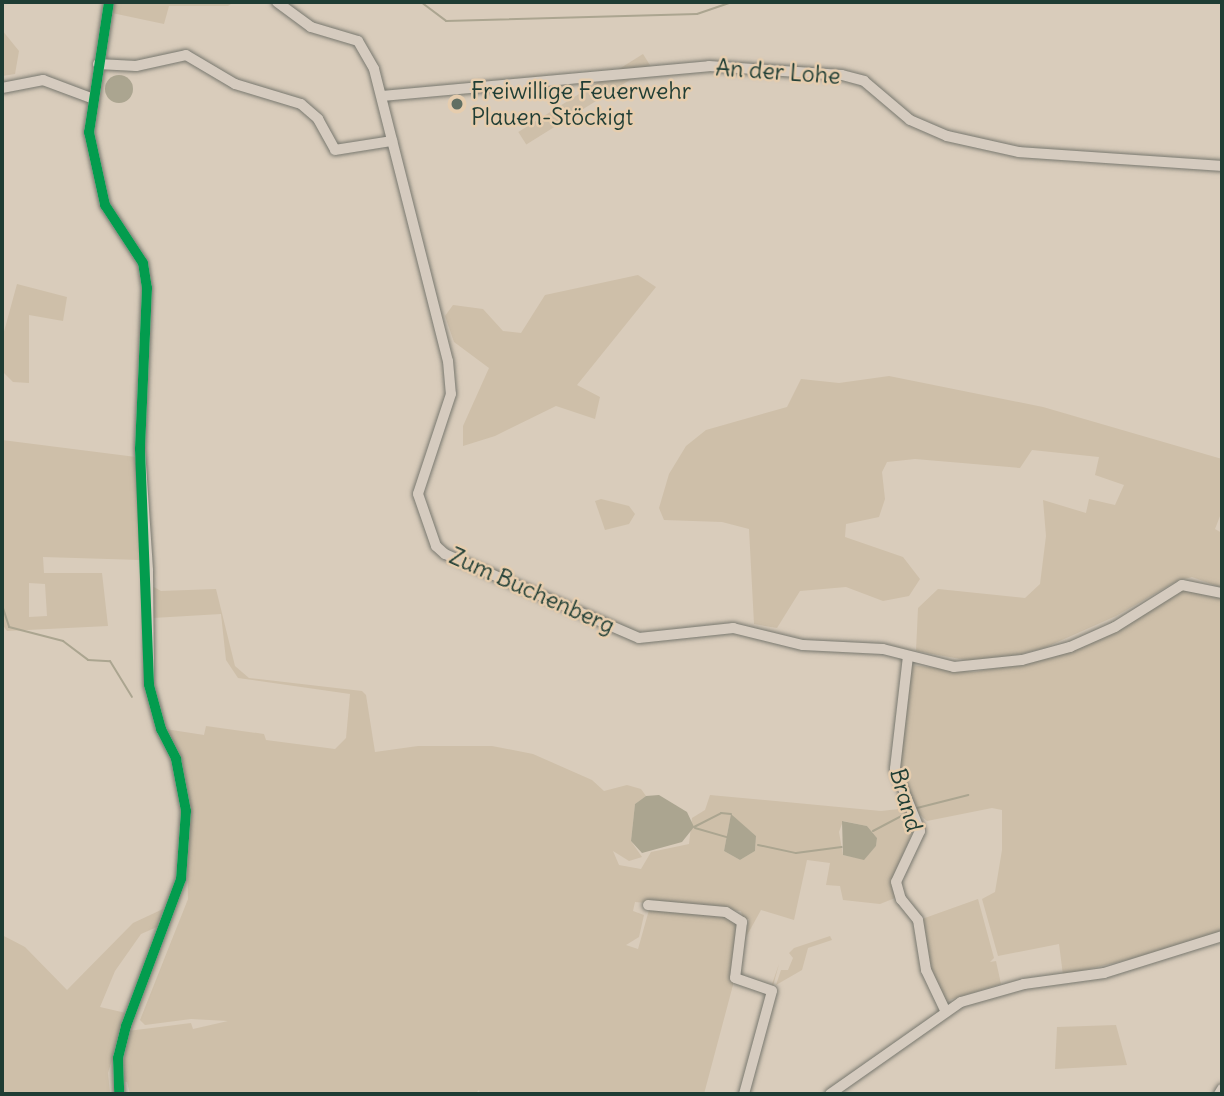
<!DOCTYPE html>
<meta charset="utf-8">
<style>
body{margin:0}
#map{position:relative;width:1224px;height:1096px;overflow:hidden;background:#d9ccbb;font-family:Delius,sans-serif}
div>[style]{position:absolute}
.green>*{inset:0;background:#cebfa9;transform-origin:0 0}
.water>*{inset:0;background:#aba590}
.round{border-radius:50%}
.stream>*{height:2px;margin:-1px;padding:0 1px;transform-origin:1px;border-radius:1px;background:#aba590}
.roads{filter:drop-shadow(0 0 2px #78786f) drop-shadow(0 0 2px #78786f)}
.minor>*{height:10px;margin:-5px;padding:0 5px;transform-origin:5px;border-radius:5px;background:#d5cbbf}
.bus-1>*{height:10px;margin:-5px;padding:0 5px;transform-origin:5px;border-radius:5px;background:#039c4e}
.dots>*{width:19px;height:19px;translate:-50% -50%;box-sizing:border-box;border:4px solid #e6cdae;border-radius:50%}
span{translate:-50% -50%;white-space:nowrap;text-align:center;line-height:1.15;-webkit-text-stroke:5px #e6cdae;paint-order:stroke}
.street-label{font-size:23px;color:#1f3d34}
.poi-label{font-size:23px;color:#1f3d34}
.left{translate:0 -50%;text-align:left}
.frame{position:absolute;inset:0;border:4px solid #1f3d34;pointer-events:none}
</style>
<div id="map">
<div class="green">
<div style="clip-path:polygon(113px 2px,234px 2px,228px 6px,169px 6px,164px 24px,112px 13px)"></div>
<div style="clip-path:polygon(2px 30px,19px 51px,15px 74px,2px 76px)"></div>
<div style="left:643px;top:54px;width:15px;height:147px;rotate:58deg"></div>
<div style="clip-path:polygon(638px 275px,656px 287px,577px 385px,600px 397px,595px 419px,556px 406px,495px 436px,463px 446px,463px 426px,489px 368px,454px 342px,445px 316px,453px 305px,483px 309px,503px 331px,521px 333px,545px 295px)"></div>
<div style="clip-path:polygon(17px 284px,67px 297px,63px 321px,29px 315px,29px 383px,13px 382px,2px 371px,2px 339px)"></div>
<div style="clip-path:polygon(889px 376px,1043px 407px,1222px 459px,1222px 511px,1215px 529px,1222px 533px,1222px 588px,1192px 577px,1177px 581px,1116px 616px,1044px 648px,1007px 658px,977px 662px,916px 651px,918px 608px,938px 589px,1025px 598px,1040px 584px,1046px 536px,1043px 500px,1086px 513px,1089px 499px,1115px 505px,1124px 485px,1095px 475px,1099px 457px,1032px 450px,1020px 468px,915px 459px,887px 462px,882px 472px,885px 499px,879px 517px,846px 524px,845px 537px,903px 557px,920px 579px,909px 596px,883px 601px,846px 587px,800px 591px,777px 628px,754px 624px,749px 529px,722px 522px,664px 520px,659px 508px,669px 474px,686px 446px,706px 430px,787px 407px,801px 379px,839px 383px)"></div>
<div style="clip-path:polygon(evenodd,2px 440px,136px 457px,141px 560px,43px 557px,44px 573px,102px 573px,108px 626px,7px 631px,2px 624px,2px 440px,29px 583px,45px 584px,47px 616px,29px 617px,29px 583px)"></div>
<div style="clip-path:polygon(601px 499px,629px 506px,635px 514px,629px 524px,605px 530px,595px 501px)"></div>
<div style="clip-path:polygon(evenodd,152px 586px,161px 591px,216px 589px,235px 666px,249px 678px,362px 691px,366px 695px,375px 752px,418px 746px,492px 746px,533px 754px,592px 780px,604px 791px,627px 785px,641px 789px,646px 796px,635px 804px,631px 841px,642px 857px,629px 861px,613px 851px,619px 865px,641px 869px,651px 852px,689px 844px,692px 818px,705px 810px,710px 795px,881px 811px,908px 808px,917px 831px,913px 832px,894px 874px,895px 898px,880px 904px,843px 900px,840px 886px,826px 885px,830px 863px,807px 860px,794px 920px,761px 910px,746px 937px,739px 978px,771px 987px,779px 964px,773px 986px,770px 988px,741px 981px,736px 977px,749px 919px,743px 920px,741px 911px,635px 902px,633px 911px,644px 915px,639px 937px,626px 945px,638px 949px,649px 910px,735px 916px,740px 922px,733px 985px,704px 1094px,480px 1094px,479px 1090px,475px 1094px,130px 1094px,127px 1082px,121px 1081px,128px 1031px,191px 1023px,193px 1029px,228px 1021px,191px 1019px,145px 1025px,140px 1020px,188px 899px,186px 782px,165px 729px,204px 735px,206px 726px,264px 734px,266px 740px,335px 749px,346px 738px,350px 694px,238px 678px,226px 660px,221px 614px,153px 618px,152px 586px,731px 815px,756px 836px,755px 851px,740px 860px,724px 851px,731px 815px,152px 586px,843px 821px,867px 826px,877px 838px,876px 846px,864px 859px,843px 855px,839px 832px,843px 821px)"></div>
<div style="clip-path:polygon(1188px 586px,1222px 595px,1222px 931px,1161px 952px,1063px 975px,1059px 944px,998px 956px,982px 899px,995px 892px,1002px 850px,1002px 810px,992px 808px,927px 821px,912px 808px,898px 768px,910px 665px,974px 672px,1051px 658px,1118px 630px)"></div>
<div style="clip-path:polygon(978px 899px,994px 958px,990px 962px,996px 961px,1001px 984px,946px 1001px,927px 965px,922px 919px)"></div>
<div style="clip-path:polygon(163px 909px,157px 927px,141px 934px,115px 971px,100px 1007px,126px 1013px,108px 1073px,110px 1094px,2px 1094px,2px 935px,25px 947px,67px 990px,133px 923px)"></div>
<div style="clip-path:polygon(830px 936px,832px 940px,808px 948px,802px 970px,776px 985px,781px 970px,788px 970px,793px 958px,789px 953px,794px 948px)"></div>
<div style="clip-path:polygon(1116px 1025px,1127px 1065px,1055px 1069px,1057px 1027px)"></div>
</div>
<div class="water">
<div class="round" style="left:105px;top:75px;width:28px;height:28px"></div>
<div style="clip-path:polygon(659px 795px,687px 812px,694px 827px,682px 842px,642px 853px,631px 841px,635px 804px,646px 796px)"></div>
<div style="clip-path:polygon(731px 814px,756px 836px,755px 851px,740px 860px,724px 851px)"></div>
<div style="clip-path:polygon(842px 821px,867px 826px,877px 838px,876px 846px,864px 860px,843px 855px)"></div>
</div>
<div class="stream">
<div style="left:421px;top:2px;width:31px;rotate:37deg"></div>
<div style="left:446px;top:21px;width:251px;rotate:-1.6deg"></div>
<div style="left:697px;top:14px;width:37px;rotate:-19deg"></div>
<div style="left:2px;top:605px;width:23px;rotate:72deg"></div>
<div style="left:9px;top:627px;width:56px;rotate:14.5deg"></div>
<div style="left:63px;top:641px;width:31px;rotate:37deg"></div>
<div style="left:88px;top:660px;width:22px;rotate:3deg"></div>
<div style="left:110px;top:661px;width:42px;rotate:58.6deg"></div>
<div style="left:917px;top:808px;width:53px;rotate:-14.3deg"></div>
<div style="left:694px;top:827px;width:30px;rotate:-27deg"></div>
<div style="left:721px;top:813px;width:10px;rotate:6deg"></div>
<div style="left:695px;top:828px;width:33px;rotate:16deg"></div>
<div style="left:873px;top:831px;width:41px;rotate:-27.8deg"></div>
<div style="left:758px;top:845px;width:39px;rotate:12deg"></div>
<div style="left:796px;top:853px;width:46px;rotate:-7.4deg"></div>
</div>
<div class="roads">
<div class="minor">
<div style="left:109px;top:2px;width:132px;rotate:98.7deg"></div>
<div style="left:89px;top:132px;width:75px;rotate:77.6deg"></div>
<div style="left:105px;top:205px;width:69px;rotate:56.8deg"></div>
<div style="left:143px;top:263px;width:25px;rotate:81deg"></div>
<div style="left:147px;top:288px;width:161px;rotate:92.5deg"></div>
<div style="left:140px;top:449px;width:122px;rotate:86.2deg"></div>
<div style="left:148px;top:571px;width:114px;rotate:89.5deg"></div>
<div style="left:149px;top:685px;width:46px;rotate:74.7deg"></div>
<div style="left:161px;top:729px;width:34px;rotate:63deg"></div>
<div style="left:176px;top:759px;width:53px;rotate:79.1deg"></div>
<div style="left:186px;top:811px;width:68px;rotate:94.2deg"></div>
<div style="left:181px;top:879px;width:157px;rotate:110.5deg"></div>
<div style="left:126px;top:1026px;width:33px;rotate:104deg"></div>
<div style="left:118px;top:1058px;width:36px;rotate:88deg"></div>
<div style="left:277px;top:2px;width:42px;rotate:36.3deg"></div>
<div style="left:311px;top:27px;width:49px;rotate:16.6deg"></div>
<div style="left:358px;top:41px;width:32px;rotate:60deg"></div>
<div style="left:374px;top:69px;width:301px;rotate:75.8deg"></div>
<div style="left:448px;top:361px;width:33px;rotate:85deg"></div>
<div style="left:451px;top:394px;width:105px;rotate:108.3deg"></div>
<div style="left:418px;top:494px;width:55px;rotate:70.9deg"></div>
<div style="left:436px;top:546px;width:12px;rotate:42deg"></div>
<div style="left:445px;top:554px;width:211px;rotate:23.4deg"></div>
<div style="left:639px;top:638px;width:95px;rotate:-6.1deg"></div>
<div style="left:733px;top:628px;width:72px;rotate:13.7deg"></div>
<div style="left:803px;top:645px;width:80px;rotate:2.9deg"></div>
<div style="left:883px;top:649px;width:73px;rotate:14.2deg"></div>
<div style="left:954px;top:667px;width:68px;rotate:-5.9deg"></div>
<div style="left:1022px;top:660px;width:50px;rotate:-15.2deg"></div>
<div style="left:1070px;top:647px;width:49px;rotate:-24deg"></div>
<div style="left:1115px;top:627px;width:79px;rotate:-32.1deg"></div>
<div style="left:1182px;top:585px;width:41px;rotate:11.3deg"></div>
<div style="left:98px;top:64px;width:38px;rotate:3deg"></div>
<div style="left:136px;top:66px;width:51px;rotate:-12.4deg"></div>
<div style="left:186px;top:55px;width:57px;rotate:30.6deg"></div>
<div style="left:235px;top:84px;width:69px;rotate:16.9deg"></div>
<div style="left:301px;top:104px;width:23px;rotate:41deg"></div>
<div style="left:318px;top:119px;width:35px;rotate:61deg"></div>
<div style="left:335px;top:150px;width:58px;rotate:-9deg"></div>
<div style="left:2px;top:88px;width:42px;rotate:-11deg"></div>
<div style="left:43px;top:80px;width:51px;rotate:20.6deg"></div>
<div style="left:382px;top:96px;width:328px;rotate:-5.2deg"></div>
<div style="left:709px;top:66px;width:133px;rotate:3.9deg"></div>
<div style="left:842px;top:75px;width:23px;rotate:15deg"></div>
<div style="left:864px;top:81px;width:60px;rotate:40.3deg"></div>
<div style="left:910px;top:120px;width:40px;rotate:23.4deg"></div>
<div style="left:947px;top:136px;width:74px;rotate:12.5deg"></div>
<div style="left:1019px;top:152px;width:203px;rotate:3.9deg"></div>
<div style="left:908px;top:656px;width:114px;rotate:96.6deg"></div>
<div style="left:895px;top:769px;width:67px;rotate:68deg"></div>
<div style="left:920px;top:831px;width:56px;rotate:115.2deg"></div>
<div style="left:896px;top:882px;width:18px;rotate:74deg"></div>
<div style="left:901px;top:899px;width:27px;rotate:51deg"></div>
<div style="left:918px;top:920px;width:51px;rotate:80.9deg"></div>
<div style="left:926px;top:970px;width:44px;rotate:64.6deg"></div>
<div style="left:648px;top:905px;width:78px;rotate:5.1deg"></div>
<div style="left:726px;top:912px;width:19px;rotate:32deg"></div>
<div style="left:742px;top:922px;width:56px;rotate:97.1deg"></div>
<div style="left:735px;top:978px;width:39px;rotate:19deg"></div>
<div style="left:772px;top:991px;width:107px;rotate:105.2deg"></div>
<div style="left:830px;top:1094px;width:160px;rotate:-35.1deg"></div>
<div style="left:961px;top:1002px;width:66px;rotate:-15.9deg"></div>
<div style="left:1024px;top:984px;width:81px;rotate:-7.8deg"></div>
<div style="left:1104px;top:973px;width:124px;rotate:-17.4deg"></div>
<div style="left:1219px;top:1094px;width:6px;rotate:-59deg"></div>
</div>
</div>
<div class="bus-1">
<div style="left:109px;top:2px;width:132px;rotate:98.7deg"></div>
<div style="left:89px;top:132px;width:75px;rotate:77.6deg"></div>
<div style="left:105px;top:205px;width:69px;rotate:56.8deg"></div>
<div style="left:143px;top:263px;width:25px;rotate:81deg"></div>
<div style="left:147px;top:288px;width:161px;rotate:92.5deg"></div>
<div style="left:140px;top:449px;width:236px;rotate:87.8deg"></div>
<div style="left:149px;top:685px;width:46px;rotate:74.7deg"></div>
<div style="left:161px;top:729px;width:34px;rotate:63deg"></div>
<div style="left:176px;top:759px;width:53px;rotate:79.1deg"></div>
<div style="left:186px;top:811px;width:68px;rotate:94.2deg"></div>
<div style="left:181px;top:879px;width:157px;rotate:110.5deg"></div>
<div style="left:126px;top:1026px;width:33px;rotate:104deg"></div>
<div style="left:118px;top:1058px;width:36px;rotate:88deg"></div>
</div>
<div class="dots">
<div style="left:457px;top:104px;background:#606f63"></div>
</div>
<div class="street-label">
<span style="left:778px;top:72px;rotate:4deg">An der Lohe</span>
<span style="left:532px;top:591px;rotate:24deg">Zum Buchenberg</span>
<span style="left:906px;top:800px;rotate:74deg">Brand</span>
</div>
<div class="poi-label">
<span class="left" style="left:471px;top:104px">Freiwillige Feuerwehr<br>Plauen-Stöckigt</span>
</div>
<div class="frame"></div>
</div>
